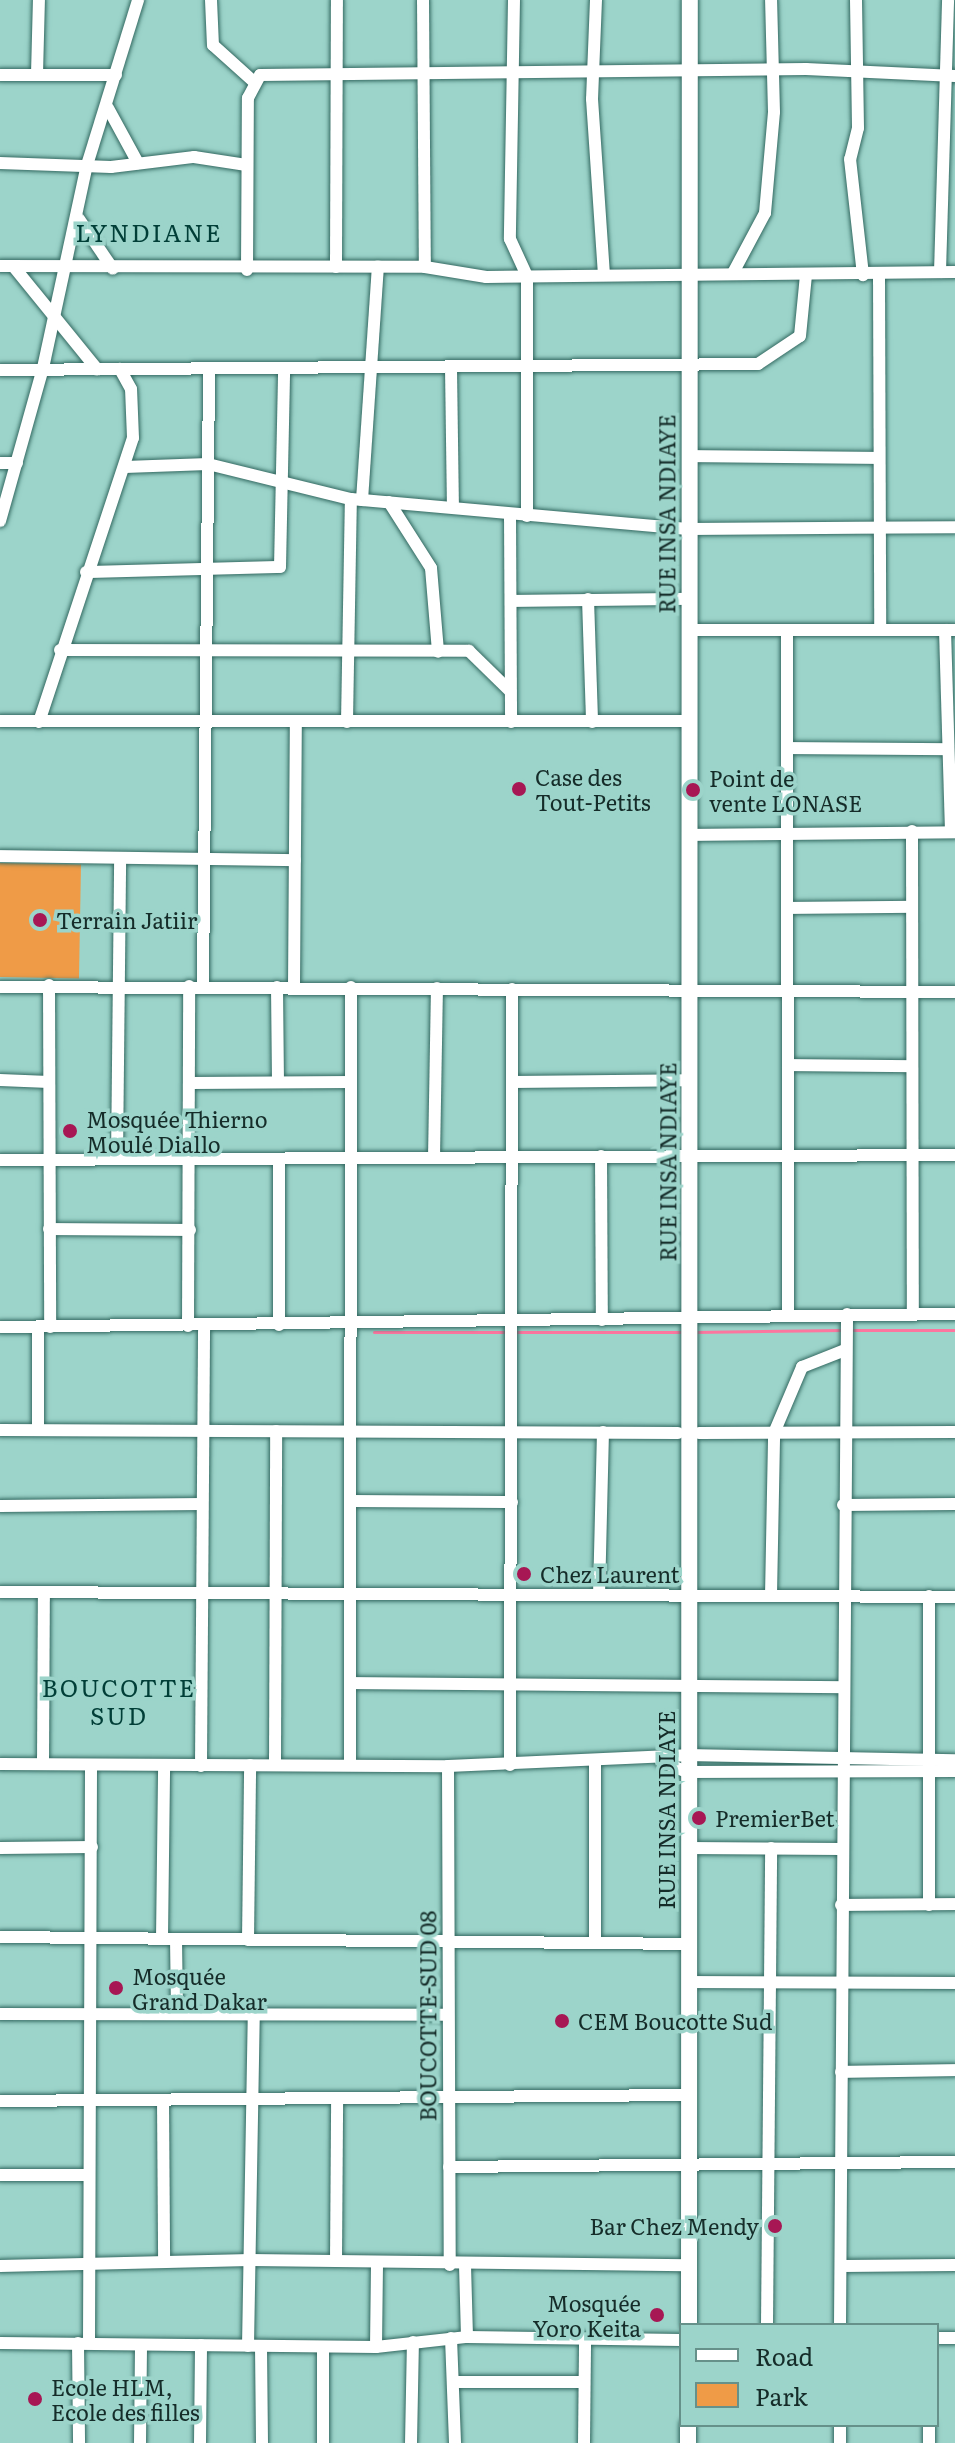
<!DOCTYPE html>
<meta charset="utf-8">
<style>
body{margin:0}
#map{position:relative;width:955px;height:2443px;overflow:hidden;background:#9cd4ca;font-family:Literata,serif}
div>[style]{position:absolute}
.green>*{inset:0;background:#ef9b47;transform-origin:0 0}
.stream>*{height:3px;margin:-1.5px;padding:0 1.5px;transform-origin:1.5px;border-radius:1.5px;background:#fc769f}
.roads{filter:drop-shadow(0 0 2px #336961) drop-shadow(0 0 2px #336961)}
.minor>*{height:12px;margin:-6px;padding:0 6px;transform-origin:6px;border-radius:6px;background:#fff}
.major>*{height:16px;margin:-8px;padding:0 8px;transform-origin:8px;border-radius:8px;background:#fff}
.dots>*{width:22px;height:22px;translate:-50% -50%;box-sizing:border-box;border:4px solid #9cd4ca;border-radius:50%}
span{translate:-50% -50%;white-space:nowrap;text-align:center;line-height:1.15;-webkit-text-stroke:7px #9cd4ca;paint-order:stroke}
.street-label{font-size:22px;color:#152c29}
.poi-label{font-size:22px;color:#152c29}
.left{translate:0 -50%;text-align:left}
.right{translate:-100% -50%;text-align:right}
.neighbourhood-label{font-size:24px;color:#003e37;letter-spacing:2px}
.legend{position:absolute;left:679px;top:2323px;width:260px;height:104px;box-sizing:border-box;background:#9cd4ca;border:2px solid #66918a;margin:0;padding:10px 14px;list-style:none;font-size:24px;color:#152c29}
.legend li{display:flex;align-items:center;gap:16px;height:40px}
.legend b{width:40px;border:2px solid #66918a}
</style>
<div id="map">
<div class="green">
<div style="left:0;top:863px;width:81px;height:114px;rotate:1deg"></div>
</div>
<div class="stream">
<div style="left:851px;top:1330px;width:104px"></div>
<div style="left:374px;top:1332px;width:133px"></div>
<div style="left:515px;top:1332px;width:168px"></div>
<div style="left:695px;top:1332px;width:148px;rotate:-0.8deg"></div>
</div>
<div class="roads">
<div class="minor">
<div style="left:211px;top:0;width:45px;rotate:87.5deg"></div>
<div style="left:213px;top:45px;width:54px;rotate:42deg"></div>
<div style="left:423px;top:0;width:267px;rotate:89.6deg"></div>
<div style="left:514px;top:0;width:239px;rotate:91deg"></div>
<div style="left:510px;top:239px;width:41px;rotate:65.3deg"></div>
<div style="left:527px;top:276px;width:240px;rotate:90deg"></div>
<div style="left:596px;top:0;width:99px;rotate:92.3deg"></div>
<div style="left:592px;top:99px;width:175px;rotate:86.1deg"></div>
<div style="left:856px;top:0;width:128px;rotate:89.1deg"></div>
<div style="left:858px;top:128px;width:32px;rotate:104deg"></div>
<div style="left:850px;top:159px;width:117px;rotate:83.6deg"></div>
<div style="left:37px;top:74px;width:74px;rotate:-88.5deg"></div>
<div style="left:0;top:75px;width:116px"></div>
<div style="left:108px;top:108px;width:63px;rotate:61.4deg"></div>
<div style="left:0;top:163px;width:111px;rotate:2.1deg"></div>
<div style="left:111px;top:167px;width:84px;rotate:-6.9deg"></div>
<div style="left:194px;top:157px;width:53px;rotate:8.7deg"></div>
<div style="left:79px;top:219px;width:60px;rotate:55.8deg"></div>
<div style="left:0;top:266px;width:425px;rotate:0.1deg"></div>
<div style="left:425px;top:267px;width:62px;rotate:9.3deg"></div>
<div style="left:486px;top:277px;width:469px;rotate:-0.6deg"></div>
<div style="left:14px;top:267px;width:132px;rotate:50.9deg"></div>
<div style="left:336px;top:267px;width:267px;rotate:-89.8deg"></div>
<div style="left:247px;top:270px;width:172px;rotate:-89.7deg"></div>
<div style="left:248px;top:98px;width:26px;rotate:-62deg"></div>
<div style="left:260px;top:75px;width:546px;rotate:-0.63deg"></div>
<div style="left:806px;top:69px;width:149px;rotate:2.7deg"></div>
<div style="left:940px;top:272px;width:272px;rotate:-88.3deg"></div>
<div style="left:733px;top:273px;width:68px;rotate:-61.9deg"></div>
<div style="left:765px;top:213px;width:101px;rotate:-84.9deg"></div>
<div style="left:774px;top:112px;width:112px;rotate:-91.5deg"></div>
<div style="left:879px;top:275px;width:355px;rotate:89.8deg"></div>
<div style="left:451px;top:368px;width:135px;rotate:89.2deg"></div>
<div style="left:0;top:370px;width:758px;rotate:-0.45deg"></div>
<div style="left:758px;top:364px;width:50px;rotate:-33.7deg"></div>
<div style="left:800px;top:336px;width:61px;rotate:-84.4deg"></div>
<div style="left:688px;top:456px;width:191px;rotate:0.6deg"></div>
<div style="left:0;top:463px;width:17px"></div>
<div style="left:125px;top:467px;width:83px;rotate:-2.1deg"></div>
<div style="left:208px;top:464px;width:147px;rotate:13.8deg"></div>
<div style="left:351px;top:499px;width:338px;rotate:5.1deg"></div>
<div style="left:688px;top:529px;width:267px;rotate:-0.4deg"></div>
<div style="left:362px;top:500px;width:234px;rotate:-86.1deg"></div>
<div style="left:389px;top:502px;width:78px;rotate:57.5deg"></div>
<div style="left:431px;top:568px;width:84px;rotate:85.2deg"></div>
<div style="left:510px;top:515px;width:207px;rotate:89.7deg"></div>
<div style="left:0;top:521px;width:159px;rotate:-74.3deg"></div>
<div style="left:43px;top:368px;width:208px;rotate:-77.8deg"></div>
<div style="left:87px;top:165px;width:173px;rotate:-72.8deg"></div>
<div style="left:86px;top:572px;width:194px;rotate:-1.5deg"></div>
<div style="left:280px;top:567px;width:198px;rotate:-88.8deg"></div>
<div style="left:588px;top:599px;width:123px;rotate:88.1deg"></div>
<div style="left:514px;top:601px;width:174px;rotate:-0.7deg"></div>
<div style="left:688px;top:630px;width:267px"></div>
<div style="left:945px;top:630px;width:202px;rotate:88.3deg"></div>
<div style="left:787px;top:631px;width:683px;rotate:89.92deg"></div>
<div style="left:60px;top:650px;width:409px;rotate:0.1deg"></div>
<div style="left:469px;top:651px;width:57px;rotate:44.3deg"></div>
<div style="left:0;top:721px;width:689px"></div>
<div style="left:39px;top:722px;width:299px;rotate:-71.7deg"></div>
<div style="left:133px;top:438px;width:49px;rotate:-92.3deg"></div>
<div style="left:131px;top:389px;width:23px;rotate:-119deg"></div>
<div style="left:347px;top:722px;width:223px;rotate:-89deg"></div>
<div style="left:788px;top:748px;width:160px;rotate:0.4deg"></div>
<div style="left:912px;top:831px;width:483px;rotate:89.9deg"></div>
<div style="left:689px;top:835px;width:266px;rotate:-0.6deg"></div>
<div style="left:0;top:856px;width:295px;rotate:0.8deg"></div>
<div style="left:788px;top:908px;width:123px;rotate:-0.5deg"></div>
<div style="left:49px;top:985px;width:342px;rotate:89.8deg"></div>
<div style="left:203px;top:986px;width:617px;rotate:-89.44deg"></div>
<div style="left:0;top:987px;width:955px;rotate:0.3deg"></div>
<div style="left:277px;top:987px;width:95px;rotate:89.4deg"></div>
<div style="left:294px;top:987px;width:265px;rotate:-89.6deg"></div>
<div style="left:788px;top:1065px;width:123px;rotate:0.5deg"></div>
<div style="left:0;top:1080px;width:49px;rotate:2.3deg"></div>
<div style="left:512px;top:1082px;width:177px;rotate:-0.6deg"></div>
<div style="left:190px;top:1083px;width:161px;rotate:-0.4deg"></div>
<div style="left:601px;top:1156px;width:164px;rotate:89.7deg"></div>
<div style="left:434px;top:1158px;width:170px;rotate:-89deg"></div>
<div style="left:117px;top:1159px;width:300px;rotate:-89.4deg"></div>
<div style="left:0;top:1160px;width:955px;rotate:-0.3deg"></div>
<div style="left:49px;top:1229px;width:141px;rotate:0.4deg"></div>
<div style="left:279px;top:1325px;width:166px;rotate:-90deg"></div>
<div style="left:188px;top:1326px;width:340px;rotate:-89.8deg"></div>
<div style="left:0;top:1327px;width:955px;rotate:-0.78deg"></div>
<div style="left:0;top:1430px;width:678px;rotate:0.25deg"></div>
<div style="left:38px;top:1430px;width:103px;rotate:-90deg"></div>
<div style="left:699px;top:1433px;width:256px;rotate:-0.2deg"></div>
<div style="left:351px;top:1501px;width:161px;rotate:0.4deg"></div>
<div style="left:843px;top:1505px;width:112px;rotate:-0.5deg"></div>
<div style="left:0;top:1506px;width:202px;rotate:-0.6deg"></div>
<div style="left:0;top:1592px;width:955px;rotate:0.3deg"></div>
<div style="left:599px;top:1595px;width:163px;rotate:-88.6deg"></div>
<div style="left:771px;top:1596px;width:163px;rotate:-88.9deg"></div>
<div style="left:774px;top:1433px;width:72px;rotate:-67deg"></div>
<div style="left:802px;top:1367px;width:46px;rotate:-21.6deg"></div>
<div style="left:929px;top:1596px;width:309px;rotate:90deg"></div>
<div style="left:351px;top:1683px;width:491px;rotate:0.5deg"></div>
<div style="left:661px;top:1761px;width:28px;rotate:23deg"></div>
<div style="left:687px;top:1772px;width:268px;rotate:-0.2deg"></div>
<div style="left:595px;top:1762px;width:181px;rotate:90deg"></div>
<div style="left:43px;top:1763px;width:171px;rotate:-89.7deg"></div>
<div style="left:0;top:1764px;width:448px;rotate:0.3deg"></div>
<div style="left:448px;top:1766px;width:239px;rotate:-2.6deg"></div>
<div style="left:687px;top:1755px;width:268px;rotate:1.1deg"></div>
<div style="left:275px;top:1765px;width:334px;rotate:-89.8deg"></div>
<div style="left:350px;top:1765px;width:778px;rotate:-89.93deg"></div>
<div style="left:510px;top:1765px;width:776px;rotate:-89.85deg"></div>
<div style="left:201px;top:1766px;width:441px;rotate:-89.6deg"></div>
<div style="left:448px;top:1766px;width:499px;rotate:89.8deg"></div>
<div style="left:0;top:1848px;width:92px;rotate:-0.6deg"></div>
<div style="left:688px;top:1848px;width:153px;rotate:0.4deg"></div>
<div style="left:841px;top:1905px;width:114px;rotate:-0.5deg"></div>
<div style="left:0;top:1937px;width:688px;rotate:0.58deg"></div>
<div style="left:162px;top:1939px;width:173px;rotate:-89.3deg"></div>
<div style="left:176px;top:1939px;width:75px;rotate:89.2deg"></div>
<div style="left:248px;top:1940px;width:175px;rotate:-89.3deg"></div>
<div style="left:688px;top:1982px;width:267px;rotate:0.2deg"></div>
<div style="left:0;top:2014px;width:447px;rotate:0.1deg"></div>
<div style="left:841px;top:2072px;width:114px;rotate:-1deg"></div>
<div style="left:0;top:2101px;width:688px;rotate:-0.5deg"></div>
<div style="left:163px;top:2101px;width:161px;rotate:89.6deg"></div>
<div style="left:449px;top:2167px;width:506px;rotate:-0.57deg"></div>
<div style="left:0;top:2175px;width:87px"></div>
<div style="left:336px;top:2261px;width:162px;rotate:-89.6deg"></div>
<div style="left:465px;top:2265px;width:72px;rotate:88.4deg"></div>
<div style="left:0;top:2266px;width:250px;rotate:-1.4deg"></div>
<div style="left:250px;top:2260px;width:437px;rotate:0.7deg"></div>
<div style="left:842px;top:2266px;width:113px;rotate:-0.5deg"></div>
<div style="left:767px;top:2325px;width:477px;rotate:-89.5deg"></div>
<div style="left:840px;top:2325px;width:1011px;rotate:-89.6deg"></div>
<div style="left:451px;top:2338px;width:105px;rotate:87.8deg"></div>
<div style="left:937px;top:2338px;width:18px"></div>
<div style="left:0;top:2343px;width:376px;rotate:0.6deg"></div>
<div style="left:376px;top:2347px;width:92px;rotate:-6.3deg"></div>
<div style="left:467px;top:2337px;width:214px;rotate:0.8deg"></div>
<div style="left:78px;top:2343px;width:100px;rotate:89.4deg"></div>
<div style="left:89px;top:2343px;width:578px;rotate:-89.8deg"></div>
<div style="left:248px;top:2346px;width:332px;rotate:-89deg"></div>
<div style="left:261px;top:2347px;width:96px;rotate:89.4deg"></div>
<div style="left:323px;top:2347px;width:96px;rotate:90deg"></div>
<div style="left:376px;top:2347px;width:84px;rotate:-89.3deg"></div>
<div style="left:453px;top:2382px;width:131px"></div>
<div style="left:840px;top:2425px;width:18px;rotate:90deg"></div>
<div style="left:929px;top:2425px;width:18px;rotate:90deg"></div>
<div style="left:140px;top:2443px;width:98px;rotate:-89.4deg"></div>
<div style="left:200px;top:2443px;width:98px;rotate:-89.4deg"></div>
<div style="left:411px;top:2443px;width:101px;rotate:-88.9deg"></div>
<div style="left:584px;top:2443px;width:104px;rotate:-89.4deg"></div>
</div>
<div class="major">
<div style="left:689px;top:2325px;width:2325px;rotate:-89.98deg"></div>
<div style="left:688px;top:2443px;width:18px;rotate:-90deg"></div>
</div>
</div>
<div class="dots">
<div style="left:519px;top:789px;background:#a71754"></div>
<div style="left:693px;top:790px;background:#a71754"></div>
<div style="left:40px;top:920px;background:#a71754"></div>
<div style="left:70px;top:1131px;background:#a71754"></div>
<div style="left:524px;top:1574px;background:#a71754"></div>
<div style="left:699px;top:1818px;background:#a71754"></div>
<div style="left:116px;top:1988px;background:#a71754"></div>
<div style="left:562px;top:2021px;background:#a71754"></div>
<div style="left:775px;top:2226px;background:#a71754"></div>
<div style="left:657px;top:2315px;background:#a71754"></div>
<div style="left:35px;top:2399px;background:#a71754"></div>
</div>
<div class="street-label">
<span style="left:666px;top:514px;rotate:-90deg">RUE INSA NDIAYE</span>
<span style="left:667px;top:1162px;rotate:-90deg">RUE INSA NDIAYE</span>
<span style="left:666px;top:1810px;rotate:-90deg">RUE INSA NDIAYE</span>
<span style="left:427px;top:2016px;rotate:-90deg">BOUCOTTE-SUD 08</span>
</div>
<div class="poi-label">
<span class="left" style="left:535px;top:789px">Case des<br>Tout-Petits</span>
<span class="left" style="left:709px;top:790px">Point de<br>vente LONASE</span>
<span class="left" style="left:56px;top:920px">Terrain Jatiir</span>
<span class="left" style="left:86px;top:1131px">Mosquée Thierno<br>Moulé Diallo</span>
<span class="left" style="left:540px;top:1574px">Chez Laurent</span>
<span class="left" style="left:715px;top:1818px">PremierBet</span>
<span class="left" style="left:132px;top:1988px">Mosquée<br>Grand Dakar</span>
<span class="left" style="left:578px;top:2021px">CEM Boucotte Sud</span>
<span class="right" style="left:759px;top:2226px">Bar Chez Mendy</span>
<span class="right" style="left:641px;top:2315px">Mosquée<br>Yoro Keita</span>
<span class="left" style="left:51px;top:2399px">Ecole HLM,<br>Ecole des filles</span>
</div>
<div class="neighbourhood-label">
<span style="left:149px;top:232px">LYNDIANE</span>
<span style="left:119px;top:1701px">BOUCOTTE<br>SUD</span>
</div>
<ul class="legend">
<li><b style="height:10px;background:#fff"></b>Road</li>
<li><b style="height:22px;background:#ef9b47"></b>Park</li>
</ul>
</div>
